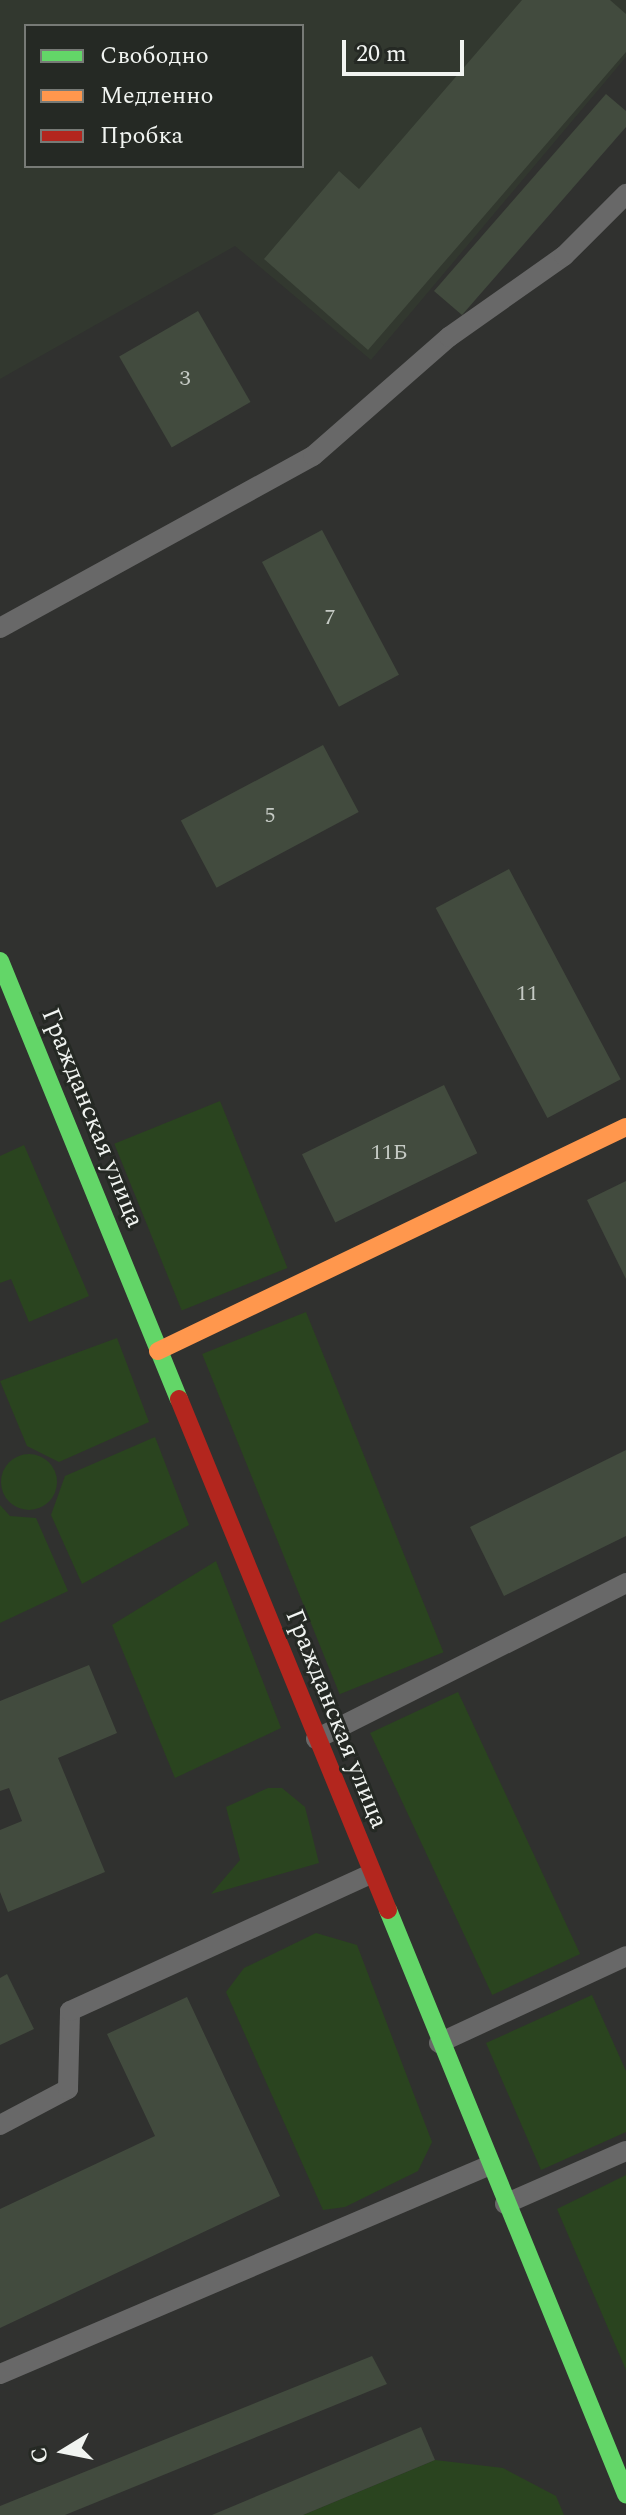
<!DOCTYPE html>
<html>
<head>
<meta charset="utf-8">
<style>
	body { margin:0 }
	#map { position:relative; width:626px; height:2515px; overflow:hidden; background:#30312f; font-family:Spectral,serif }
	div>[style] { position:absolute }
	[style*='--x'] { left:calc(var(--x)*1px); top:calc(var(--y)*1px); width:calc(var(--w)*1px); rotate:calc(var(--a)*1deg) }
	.built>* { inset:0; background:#32382f }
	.green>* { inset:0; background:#2a441f; transform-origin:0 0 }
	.round { border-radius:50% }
	.building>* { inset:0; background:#424b3e; transform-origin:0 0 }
	.lane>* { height:20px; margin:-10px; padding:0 10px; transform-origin:10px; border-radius:10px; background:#686868 }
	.fast>* { height:18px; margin:-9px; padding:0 9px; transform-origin:9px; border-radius:9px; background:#63d668 }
	.slow>* { height:18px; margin:-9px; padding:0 9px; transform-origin:9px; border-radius:9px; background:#ff974d }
	.jam>* { height:18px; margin:-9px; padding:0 9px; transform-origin:9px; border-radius:9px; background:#b3261e }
	span { translate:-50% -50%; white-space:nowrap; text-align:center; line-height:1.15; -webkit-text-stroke:6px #252924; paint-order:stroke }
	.number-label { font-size:22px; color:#c5cac4 }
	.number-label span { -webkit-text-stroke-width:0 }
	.street-label { font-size:26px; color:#f1f4f1 }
	.legend { position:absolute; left:24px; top:24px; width:280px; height:144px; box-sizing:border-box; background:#252924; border:2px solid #777a76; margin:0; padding:10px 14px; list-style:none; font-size:24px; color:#f1f4f1 }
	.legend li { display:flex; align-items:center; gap:16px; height:40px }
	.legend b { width:40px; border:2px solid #777a76 }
	.north { position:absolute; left:24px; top:2411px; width:80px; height:80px; -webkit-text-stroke:6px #252924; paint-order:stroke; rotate:260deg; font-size:22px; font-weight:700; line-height:32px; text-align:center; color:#f1f4f1 }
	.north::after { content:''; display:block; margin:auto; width:28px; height:36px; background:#f1f4f1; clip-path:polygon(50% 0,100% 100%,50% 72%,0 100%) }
	.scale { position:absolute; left:342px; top:40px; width:122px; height:36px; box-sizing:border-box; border:4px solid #f1f4f1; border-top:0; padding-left:10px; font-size:24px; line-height:28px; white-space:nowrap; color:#f1f4f1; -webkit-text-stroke:6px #252924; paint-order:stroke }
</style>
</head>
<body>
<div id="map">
	<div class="built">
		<div style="clip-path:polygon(evenodd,0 0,626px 0,626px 57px,371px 360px,235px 246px,0 379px,0 0,26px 26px,302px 26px,302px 166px,26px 166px,26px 26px)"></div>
	</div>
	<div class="green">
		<div style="left:220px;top:1101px;width:180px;height:114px;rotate:68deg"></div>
		<div style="clip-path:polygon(24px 1145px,89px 1296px,29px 1322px,11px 1279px,0 1283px,0 1156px)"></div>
		<div style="left:306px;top:1312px;width:367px;height:112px;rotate:68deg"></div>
		<div style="clip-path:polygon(117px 1338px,149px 1422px,59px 1462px,27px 1446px,0 1381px)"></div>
		<div style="clip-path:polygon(155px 1437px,189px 1525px,82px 1584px,51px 1515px,65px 1476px)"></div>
		<div class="round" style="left:1px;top:1454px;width:56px;height:56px"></div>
		<div style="clip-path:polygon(0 1505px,10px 1516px,36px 1518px,68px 1591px,0 1623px)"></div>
		<div style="clip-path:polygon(216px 1561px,281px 1728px,175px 1778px,112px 1625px)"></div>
		<div style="left:458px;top:1692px;width:289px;height:97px;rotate:65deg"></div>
		<div style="clip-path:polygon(268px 1788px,282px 1788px,305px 1807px,319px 1863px,211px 1894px,240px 1860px,226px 1807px)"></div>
		<div style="clip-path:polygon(316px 1933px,357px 1945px,432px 2142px,418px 2171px,345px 2207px,323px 2210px,226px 1992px,244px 1968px)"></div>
		<div style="clip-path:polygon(592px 1995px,626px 2071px,626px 2132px,541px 2170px,486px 2043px)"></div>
		<div style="clip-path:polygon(626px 2175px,626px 2370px,557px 2209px)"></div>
		<div style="clip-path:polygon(435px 2460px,503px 2468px,556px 2496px,564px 2515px,303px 2515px)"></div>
	</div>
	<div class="building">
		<div style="clip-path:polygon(522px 0,610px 0,626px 14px,626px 52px,368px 350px,264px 259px,339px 171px,359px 189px)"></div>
		<div style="clip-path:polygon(606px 94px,626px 111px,626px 127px,462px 315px,434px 291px)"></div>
		<div style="left:198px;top:311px;width:105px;height:91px;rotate:60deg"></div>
		<div style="left:322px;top:530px;width:164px;height:68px;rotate:62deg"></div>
		<div style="left:323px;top:745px;width:76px;height:161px;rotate:62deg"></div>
		<div style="left:509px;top:869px;width:238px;height:83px;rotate:62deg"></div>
		<div style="left:444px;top:1085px;width:76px;height:158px;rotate:64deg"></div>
		<div style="clip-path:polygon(626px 1181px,626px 1279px,587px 1200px)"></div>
		<div style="clip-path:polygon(626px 1450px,626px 1536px,504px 1596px,470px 1527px)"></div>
		<div style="clip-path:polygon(89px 1665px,117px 1733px,58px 1758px,105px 1872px,8px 1912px,0 1892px,0 1830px,22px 1821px,9px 1788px,0 1791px,0 1701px)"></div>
		<div style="clip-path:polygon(7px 1974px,34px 2029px,0 2045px,0 1978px)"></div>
		<div style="clip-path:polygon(187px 1997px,280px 2196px,0 2328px,0 2209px,155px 2136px,107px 2034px)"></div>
		<div style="clip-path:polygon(372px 2356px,387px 2384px,65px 2515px,0 2515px,0 2506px)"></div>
		<div style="clip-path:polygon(421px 2427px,435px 2460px,303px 2515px,212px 2515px)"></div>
	</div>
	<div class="lane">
		<div style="--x:0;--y:628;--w:357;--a:-28.8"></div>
		<div style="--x:313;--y:456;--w:181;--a:-41.2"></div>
		<div style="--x:449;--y:337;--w:141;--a:-35.2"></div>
		<div style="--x:564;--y:256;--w:88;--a:-45"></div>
		<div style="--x:316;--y:1739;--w:347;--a:-26.7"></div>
		<div style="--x:439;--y:2043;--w:206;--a:-24.9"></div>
		<div style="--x:0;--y:2125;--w:77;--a:-27.9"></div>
		<div style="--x:68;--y:2089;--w:78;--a:-88.5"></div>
		<div style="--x:70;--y:2011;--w:331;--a:-24.5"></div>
		<div style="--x:505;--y:2204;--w:132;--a:-23.7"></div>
		<div style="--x:0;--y:2374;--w:530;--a:-23.09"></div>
	</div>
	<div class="fast">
		<div style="--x:0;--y:961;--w:473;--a:67.8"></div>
		<div style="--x:388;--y:1910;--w:631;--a:67.83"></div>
	</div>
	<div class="slow">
		<div style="--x:158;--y:1351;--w:519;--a:-25.58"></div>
	</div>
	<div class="jam">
		<div style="--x:179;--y:1399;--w:552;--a:67.76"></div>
	</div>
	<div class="number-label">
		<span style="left:185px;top:379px">3</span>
		<span style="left:330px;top:618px">7</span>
		<span style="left:270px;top:816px">5</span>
		<span style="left:527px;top:994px">11</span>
		<span style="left:389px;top:1153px">11Б</span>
	</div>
	<div class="street-label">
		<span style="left:92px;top:1118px;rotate:68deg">Гражданская улица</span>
		<span style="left:336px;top:1719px;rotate:68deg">Гражданская улица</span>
	</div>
	<ul class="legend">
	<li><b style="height:10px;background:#63d668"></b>Свободно</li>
	<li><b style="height:10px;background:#ff974d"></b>Медленно</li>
	<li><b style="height:10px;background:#b3261e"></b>Пробка</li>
	</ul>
	<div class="north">С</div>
	<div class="scale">20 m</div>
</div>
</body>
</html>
